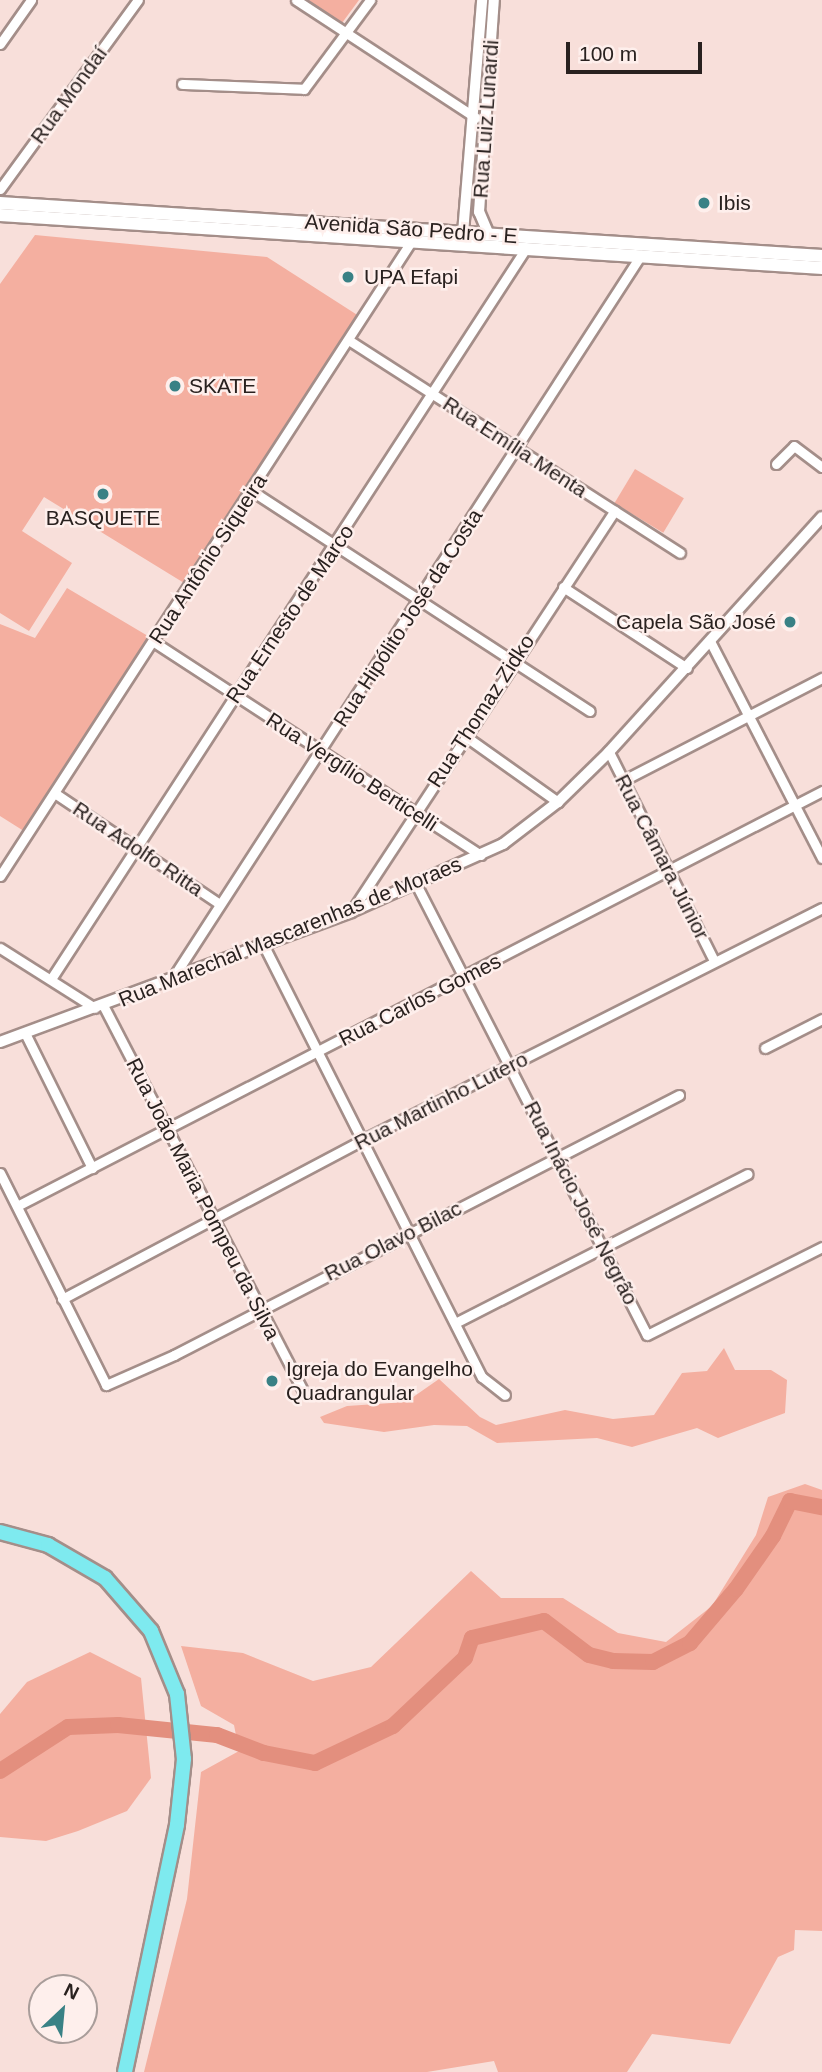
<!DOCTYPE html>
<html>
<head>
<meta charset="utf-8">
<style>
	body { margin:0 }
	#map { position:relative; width:822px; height:2072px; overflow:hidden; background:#f8dfda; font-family:Helvetica,sans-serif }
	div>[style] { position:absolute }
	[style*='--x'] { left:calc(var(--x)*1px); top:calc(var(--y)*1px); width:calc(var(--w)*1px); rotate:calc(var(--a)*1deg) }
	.green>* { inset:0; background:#f4afa0; transform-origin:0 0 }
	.river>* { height:16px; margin:-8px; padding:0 8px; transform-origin:8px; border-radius:8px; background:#e38f7e }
	.roads { filter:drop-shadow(2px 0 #a48e89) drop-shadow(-2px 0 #a48e89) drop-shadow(0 2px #a48e89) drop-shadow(0 -2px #a48e89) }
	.minor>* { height:9px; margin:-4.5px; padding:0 4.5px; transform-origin:4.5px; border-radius:4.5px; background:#fff }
	.tertiary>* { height:10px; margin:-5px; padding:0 5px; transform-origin:5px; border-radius:5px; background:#fff }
	.secondary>* { height:12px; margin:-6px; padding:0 6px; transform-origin:6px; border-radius:6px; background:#fff }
	.trunk>* { height:14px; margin:-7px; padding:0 7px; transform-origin:7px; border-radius:7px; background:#7eeaef }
	.dots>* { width:19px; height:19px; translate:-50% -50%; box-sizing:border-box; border:4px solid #feefec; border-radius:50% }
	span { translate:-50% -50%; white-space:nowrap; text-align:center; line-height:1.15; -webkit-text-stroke:5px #feefec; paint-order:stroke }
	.street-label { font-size:21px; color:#29211f }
	.poi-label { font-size:21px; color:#29211f }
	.left { translate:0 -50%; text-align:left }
	.right { translate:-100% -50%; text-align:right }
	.north { position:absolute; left:28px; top:1974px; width:70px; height:70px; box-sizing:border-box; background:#feefec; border:2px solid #a99d9a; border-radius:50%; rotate:26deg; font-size:19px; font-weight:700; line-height:28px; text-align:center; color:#29211f }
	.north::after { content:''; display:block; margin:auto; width:24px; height:32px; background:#398185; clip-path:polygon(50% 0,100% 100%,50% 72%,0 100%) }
	.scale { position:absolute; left:566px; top:42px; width:136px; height:32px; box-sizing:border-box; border:4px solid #29211f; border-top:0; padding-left:9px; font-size:21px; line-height:24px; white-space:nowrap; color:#29211f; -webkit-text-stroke:5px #feefec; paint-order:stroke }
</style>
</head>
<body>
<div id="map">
	<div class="green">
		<div style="clip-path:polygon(308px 0,359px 0,342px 23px)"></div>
		<div style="clip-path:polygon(35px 235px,267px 257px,362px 318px,189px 586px,44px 497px,22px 531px,72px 563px,29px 631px,0 613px,0 284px)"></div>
		<div style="left:635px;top:469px;width:57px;height:40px;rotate:31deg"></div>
		<div style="clip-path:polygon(67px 588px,153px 639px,27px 833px,0 816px,0 624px,35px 638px)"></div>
		<div style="clip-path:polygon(724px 1348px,735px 1370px,771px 1370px,787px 1380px,785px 1413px,718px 1438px,697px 1428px,632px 1447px,597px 1438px,497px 1443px,467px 1426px,434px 1425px,384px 1432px,324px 1423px,320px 1417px,347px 1406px,406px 1402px,439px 1379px,480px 1417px,496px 1425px,565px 1410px,613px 1419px,654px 1415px,682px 1373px,707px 1371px)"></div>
		<div style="clip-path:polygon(805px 1484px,822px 1490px,822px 1931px,795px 1930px,794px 1950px,778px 1957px,730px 2044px,652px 2034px,627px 2072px,498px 2072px,494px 2061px,427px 2072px,144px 2072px,187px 1899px,201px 1772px,239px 1751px,234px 1725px,201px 1706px,181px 1646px,243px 1653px,313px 1681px,371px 1667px,471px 1571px,501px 1598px,563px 1598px,618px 1633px,666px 1642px,712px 1606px,756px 1535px,768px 1497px)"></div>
		<div style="clip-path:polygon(90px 1652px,141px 1678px,151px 1778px,127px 1811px,78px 1831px,46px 1841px,0 1837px,0 1714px,27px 1682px)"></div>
	</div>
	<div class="river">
		<div style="--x:0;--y:1771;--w:81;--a:-32.9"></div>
		<div style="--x:68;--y:1727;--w:50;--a:-2.3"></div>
		<div style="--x:118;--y:1725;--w:100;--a:5.8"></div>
		<div style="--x:217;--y:1735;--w:50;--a:21"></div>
		<div style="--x:264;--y:1753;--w:52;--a:11.1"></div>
		<div style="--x:315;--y:1763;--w:86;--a:-25.4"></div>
		<div style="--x:393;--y:1726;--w:99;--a:-43.4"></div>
		<div style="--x:465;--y:1658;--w:21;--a:-71"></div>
		<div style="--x:472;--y:1638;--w:74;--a:-13.3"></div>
		<div style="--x:544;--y:1621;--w:56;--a:37.1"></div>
		<div style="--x:589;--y:1655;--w:25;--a:14"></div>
		<div style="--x:613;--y:1661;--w:40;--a:1.4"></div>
		<div style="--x:653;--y:1662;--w:42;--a:-27.2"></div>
		<div style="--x:690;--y:1643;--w:71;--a:-49.6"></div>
		<div style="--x:736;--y:1589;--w:65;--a:-55.1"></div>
		<div style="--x:773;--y:1536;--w:39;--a:-64"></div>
		<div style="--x:790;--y:1501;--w:33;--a:11"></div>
	</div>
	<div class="roads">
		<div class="minor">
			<div style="--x:296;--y:0;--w:215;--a:33.2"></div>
			<div style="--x:0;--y:44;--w:54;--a:-54.8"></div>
			<div style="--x:182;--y:84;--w:122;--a:2.3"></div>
			<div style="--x:304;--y:89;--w:111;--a:-53.4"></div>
			<div style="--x:0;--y:189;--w:234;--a:-53.9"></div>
			<div style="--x:350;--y:341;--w:392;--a:32.7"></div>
			<div style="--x:776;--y:464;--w:25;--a:-45"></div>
			<div style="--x:794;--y:446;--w:35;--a:37"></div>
			<div style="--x:252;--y:491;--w:403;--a:33.1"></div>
			<div style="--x:563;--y:587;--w:148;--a:33.2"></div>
			<div style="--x:154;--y:642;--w:390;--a:33.1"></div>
			<div style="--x:711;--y:643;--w:242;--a:62.7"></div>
			<div style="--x:465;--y:736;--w:114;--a:35.4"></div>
			<div style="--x:609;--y:752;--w:234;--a:63.3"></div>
			<div style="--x:624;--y:780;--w:223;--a:-27.3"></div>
			<div style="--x:56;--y:794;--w:197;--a:33.9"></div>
			<div style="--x:0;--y:876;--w:758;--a:-57.06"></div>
			<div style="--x:417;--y:886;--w:504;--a:62.88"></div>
			<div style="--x:647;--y:1335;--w:196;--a:-26.7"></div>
			<div style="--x:351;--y:912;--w:480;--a:-56.7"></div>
			<div style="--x:263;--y:944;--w:485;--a:63.2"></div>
			<div style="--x:482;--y:1377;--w:29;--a:38"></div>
			<div style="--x:0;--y:948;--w:112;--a:32.3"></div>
			<div style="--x:51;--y:979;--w:872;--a:-56.98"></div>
			<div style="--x:172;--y:979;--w:863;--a:-57.07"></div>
			<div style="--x:103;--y:1005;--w:437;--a:62.6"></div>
			<div style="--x:25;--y:1033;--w:151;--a:63.6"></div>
			<div style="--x:765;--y:1048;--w:64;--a:-27"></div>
			<div style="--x:0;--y:1173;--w:237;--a:63.4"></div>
			<div style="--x:106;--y:1385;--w:74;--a:-23.8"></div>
			<div style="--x:174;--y:1355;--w:568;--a:-27.24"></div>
			<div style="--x:17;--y:1206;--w:906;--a:-27.27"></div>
			<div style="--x:62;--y:1299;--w:340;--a:-27.9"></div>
			<div style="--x:362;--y:1140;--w:515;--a:-26.76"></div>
			<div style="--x:457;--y:1322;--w:326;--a:-27"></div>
		</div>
		<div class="tertiary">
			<div style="--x:463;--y:233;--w:234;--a:-85.3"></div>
			<div style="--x:489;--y:235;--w:25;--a:-113"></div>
			<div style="--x:479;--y:212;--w:213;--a:-86"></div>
			<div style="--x:0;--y:1042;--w:374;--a:-20.3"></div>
			<div style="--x:351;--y:912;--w:167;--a:-24.1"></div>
			<div style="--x:503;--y:844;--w:69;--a:-37.4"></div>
			<div style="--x:558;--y:802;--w:71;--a:-44.4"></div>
			<div style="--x:609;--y:752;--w:317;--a:-47.8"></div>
		</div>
		<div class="secondary">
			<div style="--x:0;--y:203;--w:824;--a:3.69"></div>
			<div style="--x:0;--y:215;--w:824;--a:3.69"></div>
		</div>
		<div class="trunk">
			<div style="--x:0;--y:1532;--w:50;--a:15.2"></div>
			<div style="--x:48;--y:1545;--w:66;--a:30.1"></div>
			<div style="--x:105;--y:1578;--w:70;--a:49"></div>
			<div style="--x:151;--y:1631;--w:68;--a:67.6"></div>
			<div style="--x:177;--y:1694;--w:65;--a:83.9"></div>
			<div style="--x:184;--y:1759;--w:66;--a:96.1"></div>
			<div style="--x:177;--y:1825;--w:252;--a:101.9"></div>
		</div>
	</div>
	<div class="dots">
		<div style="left:704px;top:203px;background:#398185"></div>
		<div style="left:348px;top:277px;background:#398185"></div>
		<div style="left:175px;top:386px;background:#398185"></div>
		<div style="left:103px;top:494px;background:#398185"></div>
		<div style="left:790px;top:622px;background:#398185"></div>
		<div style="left:272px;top:1381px;background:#398185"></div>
	</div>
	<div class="street-label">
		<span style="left:69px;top:95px;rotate:-54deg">Rua Mondaí</span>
		<span style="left:486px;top:119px;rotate:-86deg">Rua Luiz Lunardi</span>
		<span style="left:411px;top:229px;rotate:4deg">Avenida São Pedro - E</span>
		<span style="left:515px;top:447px;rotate:33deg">Rua Emília Menta</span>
		<span style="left:208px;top:559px;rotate:-57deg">Rua Antônio Siqueira</span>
		<span style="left:290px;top:614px;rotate:-56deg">Rua Ernesto de Marco</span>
		<span style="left:408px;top:618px;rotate:-57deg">Rua Hipólito José da Costa</span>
		<span style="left:481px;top:711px;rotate:-57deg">Rua Thomaz Zidko</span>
		<span style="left:352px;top:772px;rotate:33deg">Rua Vergílio Berticelli</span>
		<span style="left:138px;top:849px;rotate:34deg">Rua Adolfo Ritta</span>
		<span style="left:662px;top:857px;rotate:63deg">Rua Câmara Júnior</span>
		<span style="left:290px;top:932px;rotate:-22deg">Rua Marechal Mascarenhas de Moraes</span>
		<span style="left:420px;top:1000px;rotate:-27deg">Rua Carlos Gomes</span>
		<span style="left:441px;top:1101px;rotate:-27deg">Rua Martinho Lutero</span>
		<span style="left:203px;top:1199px;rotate:63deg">Rua João Maria Pompeu da Silva</span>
		<span style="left:581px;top:1203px;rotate:63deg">Rua Inácio José Negrão</span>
		<span style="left:393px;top:1241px;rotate:-27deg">Rua Olavo Bilac</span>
	</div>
	<div class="poi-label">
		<span class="left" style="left:718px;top:203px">Ibis</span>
		<span class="left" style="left:364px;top:277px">UPA Efapi</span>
		<span class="left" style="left:189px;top:386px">SKATE</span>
		<span style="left:103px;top:518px">BASQUETE</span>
		<span class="right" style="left:776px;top:622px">Capela São José</span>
		<span class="left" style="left:286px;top:1381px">Igreja do Evangelho<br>Quadrangular</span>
	</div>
	<div class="north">N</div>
	<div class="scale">100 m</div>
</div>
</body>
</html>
